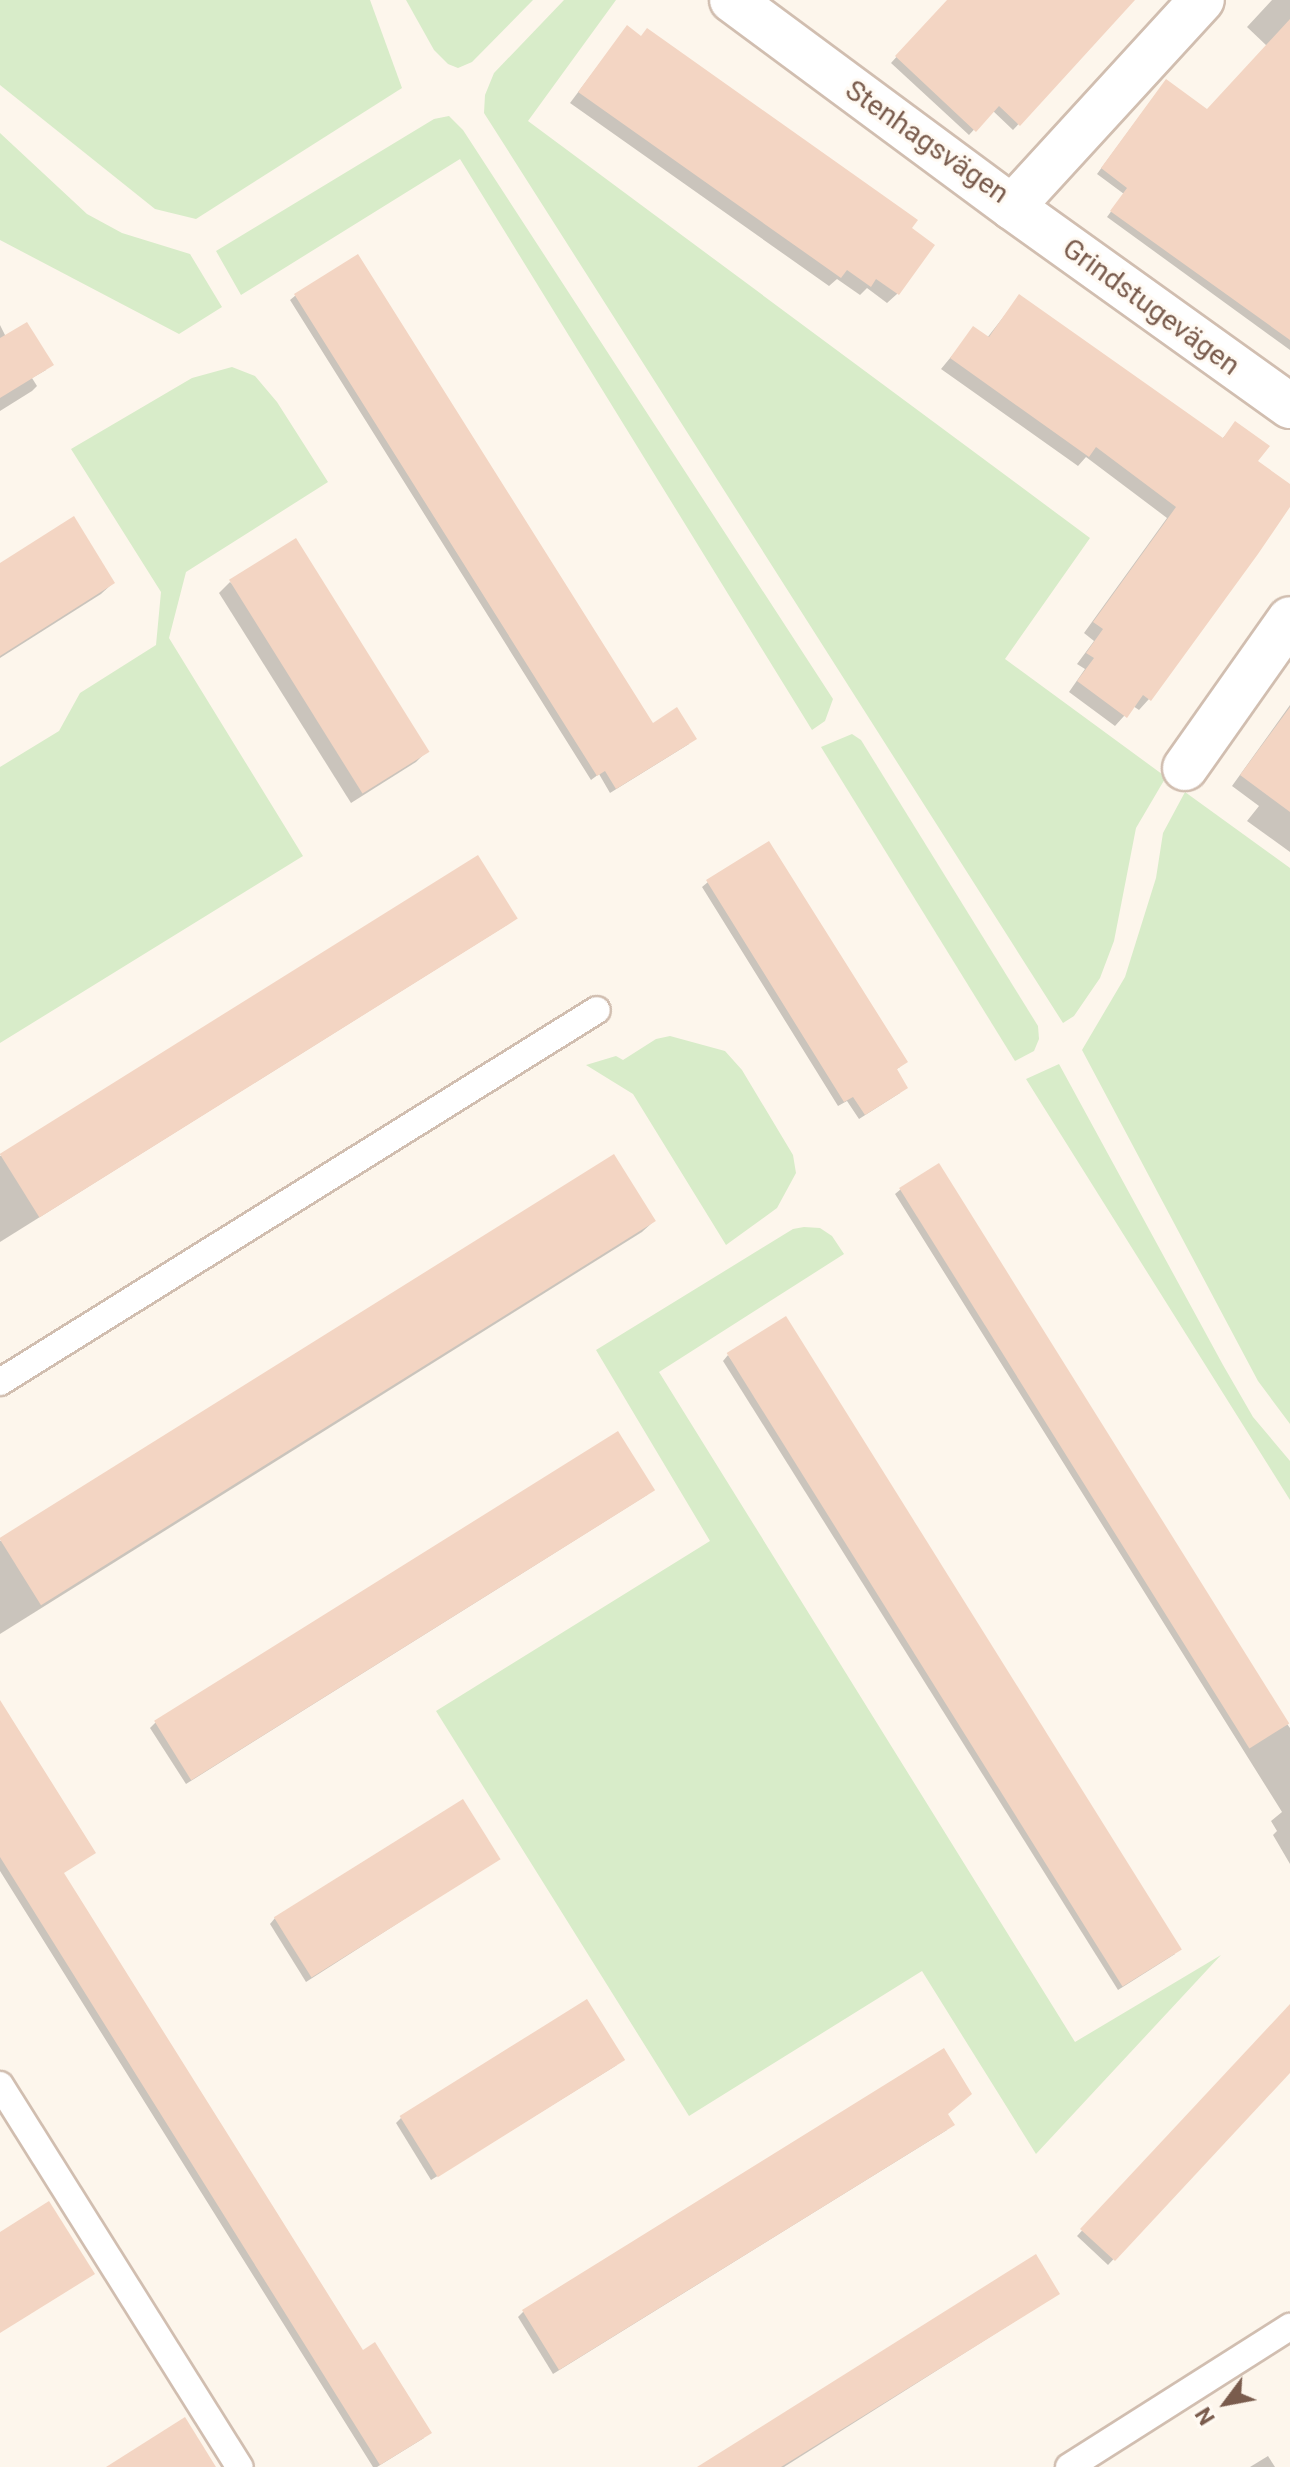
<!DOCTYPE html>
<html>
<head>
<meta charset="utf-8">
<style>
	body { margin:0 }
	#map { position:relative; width:1290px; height:2467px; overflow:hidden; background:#fdf6ec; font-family:Roboto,sans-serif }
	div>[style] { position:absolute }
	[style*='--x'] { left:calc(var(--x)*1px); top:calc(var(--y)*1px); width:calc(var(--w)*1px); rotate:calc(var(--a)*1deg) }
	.green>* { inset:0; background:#d8ecc9 }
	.shadow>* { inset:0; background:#0003 }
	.building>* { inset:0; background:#f3d5c3; transform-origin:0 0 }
	.roads { filter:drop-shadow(2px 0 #d1beb0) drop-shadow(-2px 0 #d1beb0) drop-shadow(0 2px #d1beb0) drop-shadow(0 -2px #d1beb0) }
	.service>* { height:26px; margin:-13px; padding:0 13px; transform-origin:13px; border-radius:13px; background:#fff }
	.minor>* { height:44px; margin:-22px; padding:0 22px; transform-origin:22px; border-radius:22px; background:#fff }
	span { translate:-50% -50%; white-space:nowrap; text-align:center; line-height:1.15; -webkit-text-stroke:6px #fffaf3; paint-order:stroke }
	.street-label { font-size:28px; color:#7a5c4d }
	.north { position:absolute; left:1186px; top:2363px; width:80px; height:80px; -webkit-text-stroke:6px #fffaf3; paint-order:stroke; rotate:238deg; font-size:22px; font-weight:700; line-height:32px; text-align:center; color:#7a5c4d }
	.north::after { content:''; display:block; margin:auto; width:28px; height:36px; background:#7a5c4d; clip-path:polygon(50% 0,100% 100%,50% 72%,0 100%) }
</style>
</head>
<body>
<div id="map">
	<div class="green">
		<div style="clip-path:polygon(0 0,370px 0,402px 88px,196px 219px,155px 209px,0 85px)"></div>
		<div style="clip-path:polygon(406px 0,533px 0,472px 62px,458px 68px,448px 64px,434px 50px)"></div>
		<div style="clip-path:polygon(564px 0,616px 0,528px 121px,1090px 538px,1005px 659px,1166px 777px,1136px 828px,1114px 941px,1100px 978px,1074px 1016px,1063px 1023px,484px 113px,485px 95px,494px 73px)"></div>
		<div style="clip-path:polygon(449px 116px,463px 130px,833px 699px,825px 721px,812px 730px,460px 159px,241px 295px,216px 251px,434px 119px)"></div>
		<div style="clip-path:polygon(0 133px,87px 214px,122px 233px,190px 254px,222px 307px,179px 334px,0 240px)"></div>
		<div style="clip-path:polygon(232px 367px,255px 376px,277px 402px,328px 482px,186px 572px,169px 638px,303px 856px,0 1043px,0 767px,59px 731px,80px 693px,156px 645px,161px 592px,71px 449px,192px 378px)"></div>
		<div style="clip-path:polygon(852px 734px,861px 740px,1038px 1026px,1039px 1039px,1034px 1051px,1015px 1061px,821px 747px)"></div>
		<div style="clip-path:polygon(1185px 792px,1290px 868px,1290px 1424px,1258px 1381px,1082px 1050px,1125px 977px,1156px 878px,1163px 833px)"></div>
		<div style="clip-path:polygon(670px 1036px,725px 1051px,742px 1070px,793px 1155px,796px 1173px,777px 1208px,726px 1245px,633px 1094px,586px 1065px,616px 1056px,623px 1060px,656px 1039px)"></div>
		<div style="clip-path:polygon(1059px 1064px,1223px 1365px,1253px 1417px,1290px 1461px,1290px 1500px,1026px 1079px)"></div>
		<div style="clip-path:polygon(804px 1227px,820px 1228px,832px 1236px,844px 1254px,659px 1372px,1075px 2042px,1221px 1955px,1036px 2154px,922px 1971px,689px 2116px,436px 1711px,710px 1541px,596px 1350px,793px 1229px)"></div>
	</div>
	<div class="shadow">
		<div style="clip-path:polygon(948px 0,1134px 0,1013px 130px,992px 110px,969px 135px,891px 63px)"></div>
		<div style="clip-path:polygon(1272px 0,1290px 0,1290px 350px,1107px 217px,1124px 194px,1097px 174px,1161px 87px,1207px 112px,1267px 46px,1247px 27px)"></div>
		<div style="clip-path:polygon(627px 27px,909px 229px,897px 294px,887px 303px,867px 288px,860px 295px,837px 279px,829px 286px,570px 103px)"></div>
		<div style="clip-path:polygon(296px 295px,652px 726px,689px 744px,610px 793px,599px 774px,591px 780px,290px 300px)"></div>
		<div style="clip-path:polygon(1019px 297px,1222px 439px,1236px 424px,1256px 462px,1290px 487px,1290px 504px,1149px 699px,1139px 710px,1133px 706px,1115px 726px,1069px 692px,1085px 669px,1077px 664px,1094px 641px,1084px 633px,1167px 518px,1086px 457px,1078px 466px,941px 369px,974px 329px,987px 338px)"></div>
		<div style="clip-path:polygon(0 325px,6px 337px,46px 370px,32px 378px,37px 386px,32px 391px,0 411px)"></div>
		<div style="clip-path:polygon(0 565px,113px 583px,101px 594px,0 658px)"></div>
		<div style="clip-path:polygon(230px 582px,427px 751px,416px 762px,351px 803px,219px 593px)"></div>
		<div style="clip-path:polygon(1290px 705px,1290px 852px,1247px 821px,1259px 806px,1232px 786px)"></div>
		<div style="clip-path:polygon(708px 882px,900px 1067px,895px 1070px,900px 1093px,859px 1119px,847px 1101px,838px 1106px,702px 887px)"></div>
		<div style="clip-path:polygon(510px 923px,0 1242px,0 1156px)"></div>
		<div style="clip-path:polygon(901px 1189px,1290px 1728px,1290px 1864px,1273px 1835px,1277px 1831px,1271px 1821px,1282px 1812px,895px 1194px)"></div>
		<div style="clip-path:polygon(654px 1221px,642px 1232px,0 1634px,0 1541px)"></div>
		<div style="clip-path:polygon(728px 1355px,1175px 1954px,1118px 1990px,723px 1361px)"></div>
		<div style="clip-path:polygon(617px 1434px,652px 1490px,647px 1495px,186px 1784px,150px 1728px,155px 1723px)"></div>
		<div style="clip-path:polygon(0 1751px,62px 1874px,362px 2353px,424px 2438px,377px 2467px,373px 2467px,0 1871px)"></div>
		<div style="clip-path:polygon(498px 1859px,306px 1982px,270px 1924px,275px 1918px)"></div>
		<div style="clip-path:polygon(1290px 2006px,1290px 2070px,1108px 2265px,1077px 2236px)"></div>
		<div style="clip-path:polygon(943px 2051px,947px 2130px,553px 2374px,518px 2317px,523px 2312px)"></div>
		<div style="clip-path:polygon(617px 2065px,431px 2180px,396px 2123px,401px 2118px)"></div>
		<div style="clip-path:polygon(1058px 2294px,784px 2467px,700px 2467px)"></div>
		<div style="clip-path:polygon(1268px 2456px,1275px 2467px,1250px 2467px)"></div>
	</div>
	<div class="building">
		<div style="clip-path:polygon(947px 0,1135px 0,1020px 126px,999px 106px,976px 132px,895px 56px)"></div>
		<div style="clip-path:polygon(1290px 19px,1290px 340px,1110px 211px,1127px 188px,1101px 168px,1166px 79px,1207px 109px)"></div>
		<div style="clip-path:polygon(627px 25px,641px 36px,647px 28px,918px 220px,912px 228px,935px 245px,899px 295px,876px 279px,871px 287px,847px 270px,841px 278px,578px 92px)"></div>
		<div style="clip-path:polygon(358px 254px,653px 723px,677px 707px,697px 739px,616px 789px,605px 771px,597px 776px,294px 294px)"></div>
		<div style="clip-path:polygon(1019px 294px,1223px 438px,1235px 421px,1270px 446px,1258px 461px,1290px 484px,1290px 507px,1258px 554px,1151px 701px,1143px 695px,1127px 718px,1077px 681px,1094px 658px,1086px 653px,1103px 629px,1093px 622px,1176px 507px,1096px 447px,1089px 457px,950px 358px,973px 326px,989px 337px)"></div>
		<div style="clip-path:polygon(27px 322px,54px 365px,0 398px,0 338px)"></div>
		<div style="clip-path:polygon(74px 516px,115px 583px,0 656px,0 563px)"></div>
		<div style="left:296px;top:538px;width:252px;height:79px;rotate:58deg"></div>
		<div style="clip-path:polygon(1290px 707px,1290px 812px,1240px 775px)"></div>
		<div style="clip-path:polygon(769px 841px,908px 1062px,897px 1069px,908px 1088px,865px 1115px,853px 1097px,844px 1102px,706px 880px)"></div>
		<div style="left:478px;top:855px;width:75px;height:564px;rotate:58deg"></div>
		<div style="left:614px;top:1154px;width:79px;height:725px;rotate:58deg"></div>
		<div style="left:939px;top:1163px;width:661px;height:47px;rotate:58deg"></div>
		<div style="left:786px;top:1316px;width:747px;height:70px;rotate:58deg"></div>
		<div style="left:618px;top:1431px;width:70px;height:547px;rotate:58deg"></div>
		<div style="clip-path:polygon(0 1700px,96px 1853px,64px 1873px,363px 2350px,375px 2342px,432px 2433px,380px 2465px,0 1857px)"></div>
		<div style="left:463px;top:1799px;width:71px;height:223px;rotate:58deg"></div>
		<div style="left:587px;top:1999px;width:72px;height:221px;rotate:58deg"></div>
		<div style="clip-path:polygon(1290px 2004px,1290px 2073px,1115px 2261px,1080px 2229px)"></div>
		<div style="clip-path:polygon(944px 2048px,972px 2094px,948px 2114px,955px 2125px,559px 2370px,522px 2310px)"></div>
		<div style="clip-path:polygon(49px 2201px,95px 2274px,0 2333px,0 2232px)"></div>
		<div style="clip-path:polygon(1036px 2254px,1060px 2294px,781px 2467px,697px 2467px)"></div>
		<div style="clip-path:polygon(185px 2417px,216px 2467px,106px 2467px)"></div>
	</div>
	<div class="roads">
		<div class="service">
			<div style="--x:0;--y:1382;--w:703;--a:-31.93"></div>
			<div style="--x:0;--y:2085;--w:451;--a:57.9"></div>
			<div style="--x:1069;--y:2467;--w:262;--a:-32.4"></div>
		</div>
		<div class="minor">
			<div style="--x:732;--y:0;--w:348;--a:36.5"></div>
			<div style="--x:1012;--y:207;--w:342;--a:35.6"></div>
			<div style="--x:1012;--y:207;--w:281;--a:-47.5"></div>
			<div style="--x:1185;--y:768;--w:182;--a:-54.8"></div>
		</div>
	</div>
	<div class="street-label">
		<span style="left:927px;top:142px;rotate:35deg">Stenhagsvägen</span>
		<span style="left:1151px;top:307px;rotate:36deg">Grindstugevägen</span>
	</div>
	<div class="north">N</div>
</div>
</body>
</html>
